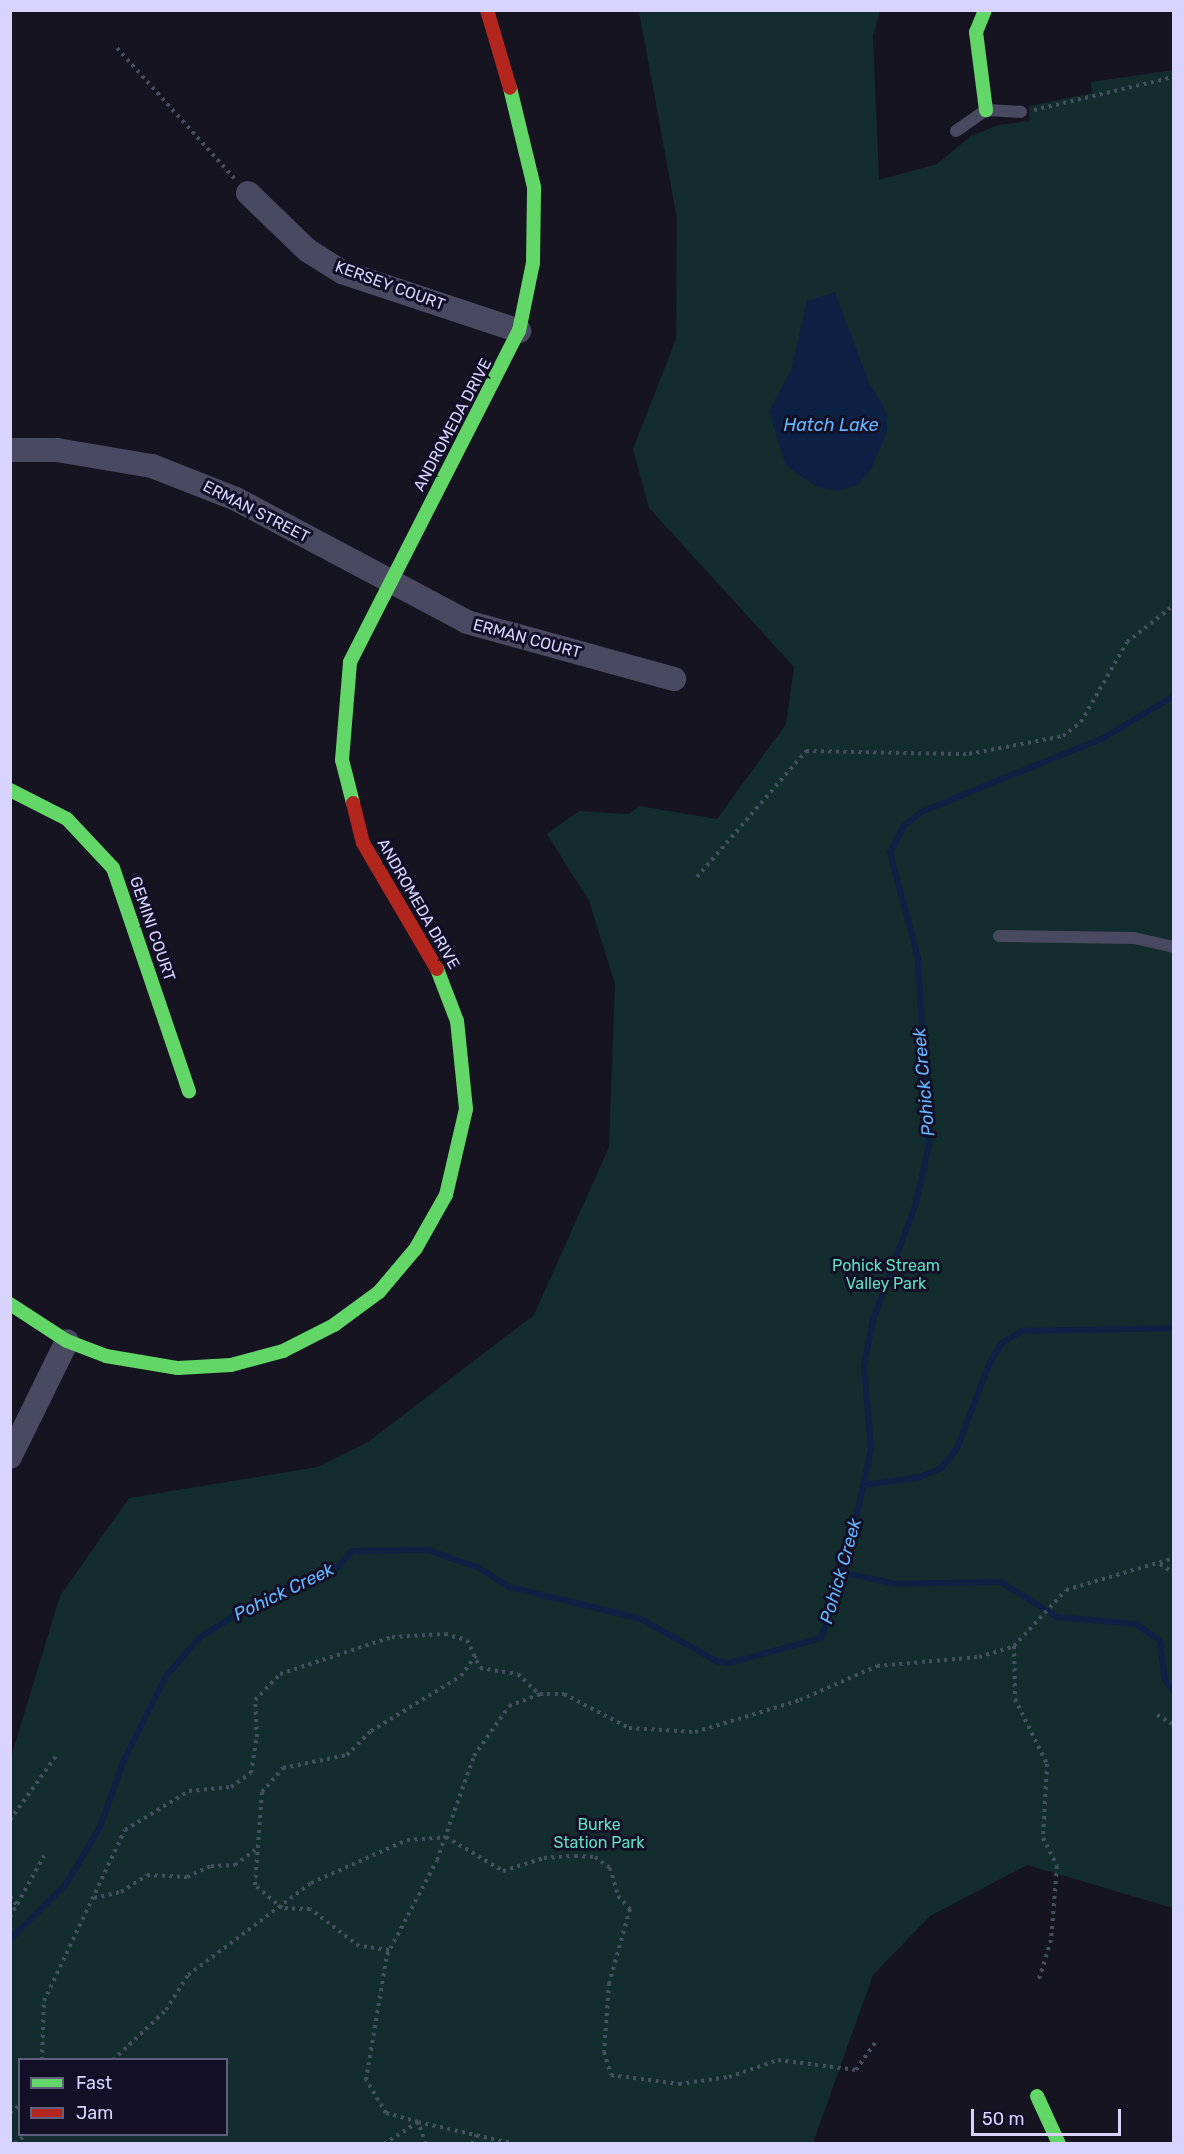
<!DOCTYPE html>
<html>
<head>
<meta charset="utf-8">
<style>
	body { margin:0 }
	#map { position:relative; width:1184px; height:2154px; overflow:hidden; background:#161421; font-family:Rubik,sans-serif }
	div>[style] { position:absolute }
	[style*='--x'] { left:calc(var(--x)*1px); top:calc(var(--y)*1px); width:calc(var(--w)*1px); rotate:calc(var(--a)*1deg) }
	.green>* { inset:0; background:#132c2d }
	.water>* { inset:0; background:#0d2144 }
	.stream>* { height:6px; margin:-3px; padding:0 3px; transform-origin:3px; border-radius:3px; background:#0d2144 }
	.path>* { height:4px; margin-top:-2px; transform-origin:0; background:repeating-linear-gradient(90deg,#44505f 0 3px,transparent 0 7.5px) }
	.lane>* { height:12px; margin:-6px; padding:0 6px; transform-origin:6px; border-radius:6px; background:#4a4962 }
	.street>* { height:24px; margin:-12px; padding:0 12px; transform-origin:12px; border-radius:12px; background:#4a4962 }
	.fast>* { height:14px; margin:-7px; padding:0 7px; transform-origin:7px; border-radius:7px; background:#63d668 }
	.jam>* { height:14px; margin:-7px; padding:0 7px; transform-origin:7px; border-radius:7px; background:#b3261e }
	span { translate:-50% -50%; white-space:nowrap; text-align:center; line-height:1.15; -webkit-text-stroke:6px #130f26; paint-order:stroke }
	.street-label { font-size:16px; color:#d9d4ff }
	.park-label { font-size:16px; color:#5fe0c0 }
	.water-label { font-size:18px; color:#62b6ff; font-style:italic }
	.frame { position:absolute; inset:0; border:12px solid #d9d4ff; pointer-events:none }
	.legend { position:absolute; left:18px; top:2058px; width:210px; height:78px; box-sizing:border-box; background:#130f26; border:2px solid #625e7d; margin:0; padding:8px 10px; list-style:none; font-size:18px; color:#d9d4ff }
	.legend li { display:flex; align-items:center; gap:12px; height:30px }
	.legend b { width:30px; border:2px solid #625e7d }
	.scale { position:absolute; left:971px; top:2109px; width:150px; height:27px; box-sizing:border-box; border:3px solid #d9d4ff; border-top:0; padding-left:8px; font-size:18px; line-height:21px; white-space:nowrap; color:#d9d4ff; -webkit-text-stroke:4px #130f26; paint-order:stroke }
</style>
</head>
<body>
<div id="map">
	<div class="green">
		<div style="clip-path:polygon(evenodd,639px 11px,880px 11px,873px 36px,879px 180px,937px 164px,971px 136px,998px 125px,1029px 121px,1029px 106px,1092px 93px,1091px 82px,1173px 70px,1173px 1908px,1027px 1865px,930px 1916px,873px 1975px,813px 2143px,11px 2144px,11px 1757px,60px 1596px,129px 1498px,317px 1467px,368px 1442px,534px 1315px,609px 1147px,615px 984px,589px 901px,547px 834px,579px 811px,629px 814px,639px 806px,717px 819px,786px 724px,794px 667px,649px 508px,633px 449px,676px 339px,677px 219px,639px 11px,20px 2060px,226px 2060px,226px 2134px,20px 2134px,20px 2060px)"></div>
	</div>
	<div class="water">
		<div style="clip-path:polygon(835px 292px,869px 383px,886px 411px,887px 431px,871px 470px,857px 485px,836px 491px,817px 487px,786px 466px,769px 411px,791px 370px,807px 301px)"></div>
	</div>
	<div class="stream">
		<div style="--x:863;--y:1485;--w:58;--a:-8"></div>
		<div style="--x:920;--y:1477;--w:23;--a:-23"></div>
		<div style="--x:941;--y:1468;--w:26;--a:-51"></div>
		<div style="--x:957;--y:1448;--w:92;--a:-69"></div>
		<div style="--x:990;--y:1362;--w:22;--a:-58"></div>
		<div style="--x:1002;--y:1343;--w:22;--a:-32"></div>
		<div style="--x:1021;--y:1331;--w:153;--a:-1.1"></div>
		<div style="--x:844;--y:1573;--w:53;--a:11.9"></div>
		<div style="--x:896;--y:1584;--w:105;--a:-1.1"></div>
		<div style="--x:1001;--y:1582;--w:66;--a:32"></div>
		<div style="--x:1057;--y:1617;--w:79;--a:5.1"></div>
		<div style="--x:1136;--y:1624;--w:29;--a:35"></div>
		<div style="--x:1160;--y:1641;--w:39;--a:83"></div>
		<div style="--x:1165;--y:1680;--w:14;--a:51"></div>
		<div style="--x:10;--y:1939;--w:78;--a:-44.5"></div>
		<div style="--x:66;--y:1884;--w:66;--a:-59.2"></div>
		<div style="--x:100;--y:1827;--w:71;--a:-70.3"></div>
		<div style="--x:124;--y:1760;--w:94;--a:-63.4"></div>
		<div style="--x:166;--y:1676;--w:52;--a:-48.9"></div>
		<div style="--x:200;--y:1637;--w:61;--a:-31.6"></div>
		<div style="--x:252;--y:1605;--w:91;--a:-23.2"></div>
		<div style="--x:336;--y:1569;--w:24;--a:-48"></div>
		<div style="--x:352;--y:1551;--w:76;--a:-0.8"></div>
		<div style="--x:428;--y:1550;--w:54;--a:19.4"></div>
		<div style="--x:479;--y:1568;--w:36;--a:32"></div>
		<div style="--x:510;--y:1587;--w:135;--a:13.7"></div>
		<div style="--x:641;--y:1619;--w:86;--a:29.2"></div>
		<div style="--x:716;--y:1661;--w:13;--a:9"></div>
		<div style="--x:729;--y:1663;--w:95;--a:-15.2"></div>
		<div style="--x:821;--y:1638;--w:69;--a:-70.5"></div>
		<div style="--x:844;--y:1573;--w:127;--a:-77.7"></div>
		<div style="--x:871;--y:1449;--w:84;--a:-94.8"></div>
		<div style="--x:864;--y:1365;--w:46;--a:-78.7"></div>
		<div style="--x:873;--y:1320;--w:121;--a:-69.8"></div>
		<div style="--x:915;--y:1206;--w:63;--a:-77.1"></div>
		<div style="--x:929;--y:1145;--w:187;--a:-93.4"></div>
		<div style="--x:918;--y:958;--w:110;--a:-104.8"></div>
		<div style="--x:890;--y:852;--w:30;--a:-62"></div>
		<div style="--x:904;--y:826;--w:22;--a:-39"></div>
		<div style="--x:921;--y:812;--w:196;--a:-22.1"></div>
		<div style="--x:1103;--y:738;--w:82;--a:-30.6"></div>
	</div>
	<div class="path">
		<div style="--x:117;--y:48;--w:176;--a:48"></div>
		<div style="--x:1034;--y:110;--w:144;--a:-13.3"></div>
		<div style="--x:697;--y:877;--w:167;--a:-49.1"></div>
		<div style="--x:806;--y:751;--w:163;--a:1.1"></div>
		<div style="--x:969;--y:754;--w:96;--a:-10.8"></div>
		<div style="--x:1063;--y:736;--w:23;--a:-38"></div>
		<div style="--x:1081;--y:722;--w:92;--a:-60.1"></div>
		<div style="--x:1127;--y:642;--w:60;--a:-38.2"></div>
		<div style="--x:1160;--y:1564;--w:17;--a:33"></div>
		<div style="--x:1014;--y:1646;--w:53;--a:88.9"></div>
		<div style="--x:1015;--y:1699;--w:72;--a:63.8"></div>
		<div style="--x:1047;--y:1764;--w:74;--a:93.1"></div>
		<div style="--x:1043;--y:1838;--w:31;--a:63"></div>
		<div style="--x:1057;--y:1866;--w:74;--a:94.6"></div>
		<div style="--x:1051;--y:1940;--w:41;--a:107.1"></div>
		<div style="--x:1157;--y:1715;--w:20;--a:30"></div>
		<div style="--x:10;--y:1820;--w:79;--a:-54.3"></div>
		<div style="--x:10;--y:1896;--w:11;--a:52"></div>
		<div style="--x:94;--y:1898;--w:28;--a:-13"></div>
		<div style="--x:121;--y:1892;--w:31;--a:-33"></div>
		<div style="--x:147;--y:1875;--w:40;--a:2.9"></div>
		<div style="--x:187;--y:1877;--w:26;--a:-25"></div>
		<div style="--x:211;--y:1866;--w:24;--a:-2"></div>
		<div style="--x:235;--y:1865;--w:25;--a:-37"></div>
		<div style="--x:10;--y:1917;--w:70;--a:-60.9"></div>
		<div style="--x:389;--y:1950;--w:30;--a:-172"></div>
		<div style="--x:359;--y:1946;--w:61;--a:-142.9"></div>
		<div style="--x:310;--y:1909;--w:28;--a:-178"></div>
		<div style="--x:282;--y:1908;--w:35;--a:-140"></div>
		<div style="--x:255;--y:1885;--w:93;--a:-85.7"></div>
		<div style="--x:262;--y:1792;--w:32;--a:-49"></div>
		<div style="--x:283;--y:1768;--w:65;--a:-11.5"></div>
		<div style="--x:347;--y:1755;--w:34;--a:-45"></div>
		<div style="--x:371;--y:1731;--w:105;--a:-31.4"></div>
		<div style="--x:461;--y:1676;--w:27;--a:-54"></div>
		<div style="--x:42;--y:2060;--w:59;--a:-88.1"></div>
		<div style="--x:44;--y:2001;--w:189;--a:-64.7"></div>
		<div style="--x:125;--y:1830;--w:75;--a:-31.4"></div>
		<div style="--x:189;--y:1791;--w:42;--a:-5.4"></div>
		<div style="--x:231;--y:1787;--w:24;--a:-35"></div>
		<div style="--x:251;--y:1773;--w:36;--a:-81"></div>
		<div style="--x:257;--y:1737;--w:37;--a:-93"></div>
		<div style="--x:255;--y:1700;--w:36;--a:-46"></div>
		<div style="--x:280;--y:1674;--w:118;--a:-18.3"></div>
		<div style="--x:392;--y:1637;--w:53;--a:-3.2"></div>
		<div style="--x:445;--y:1634;--w:23;--a:15"></div>
		<div style="--x:467;--y:1640;--w:31;--a:65"></div>
		<div style="--x:480;--y:1668;--w:38;--a:9"></div>
		<div style="--x:518;--y:1674;--w:29;--a:44"></div>
		<div style="--x:113;--y:2060;--w:73;--a:-43.3"></div>
		<div style="--x:166;--y:2010;--w:41;--a:-57.8"></div>
		<div style="--x:188;--y:1975;--w:154;--a:-36.8"></div>
		<div style="--x:311;--y:1883;--w:105;--a:-24.1"></div>
		<div style="--x:407;--y:1840;--w:39;--a:-4"></div>
		<div style="--x:446;--y:1837;--w:66;--a:30.8"></div>
		<div style="--x:503;--y:1871;--w:43;--a:-17.6"></div>
		<div style="--x:544;--y:1858;--w:31;--a:-4"></div>
		<div style="--x:575;--y:1856;--w:20;--a:3"></div>
		<div style="--x:595;--y:1857;--w:19;--a:36"></div>
		<div style="--x:610;--y:1868;--w:29;--a:74"></div>
		<div style="--x:618;--y:1896;--w:18;--a:47"></div>
		<div style="--x:630;--y:1909;--w:77;--a:105.8"></div>
		<div style="--x:609;--y:1983;--w:69;--a:94.1"></div>
		<div style="--x:604;--y:2052;--w:24;--a:73"></div>
		<div style="--x:611;--y:2075;--w:69;--a:7.5"></div>
		<div style="--x:679;--y:2084;--w:50;--a:-8"></div>
		<div style="--x:729;--y:2077;--w:52;--a:-19.1"></div>
		<div style="--x:778;--y:2060;--w:79;--a:7.3"></div>
		<div style="--x:856;--y:2070;--w:37;--a:-55"></div>
		<div style="--x:10;--y:2113;--w:13;--a:-39"></div>
		<div style="--x:15;--y:2144;--w:15;--a:-42"></div>
		<div style="--x:384;--y:2144;--w:40;--a:-32.9"></div>
		<div style="--x:418;--y:2122;--w:99;--a:12.8"></div>
		<div style="--x:426;--y:2144;--w:23;--a:-110"></div>
		<div style="--x:418;--y:2122;--w:33;--a:-164"></div>
		<div style="--x:386;--y:2113;--w:39;--a:-121"></div>
		<div style="--x:366;--y:2080;--w:127;--a:-80.5"></div>
		<div style="--x:387;--y:1955;--w:107;--a:-62.2"></div>
		<div style="--x:437;--y:1860;--w:110;--a:-70.4"></div>
		<div style="--x:474;--y:1756;--w:61;--a:-55"></div>
		<div style="--x:509;--y:1706;--w:33;--a:-21"></div>
		<div style="--x:540;--y:1694;--w:24;--a:0"></div>
		<div style="--x:564;--y:1694;--w:73;--a:27.6"></div>
		<div style="--x:629;--y:1728;--w:66;--a:3.5"></div>
		<div style="--x:695;--y:1732;--w:110;--a:-16.9"></div>
		<div style="--x:800;--y:1700;--w:84;--a:-23.8"></div>
		<div style="--x:877;--y:1666;--w:102;--a:-5"></div>
		<div style="--x:979;--y:1657;--w:37;--a:-17"></div>
		<div style="--x:1014;--y:1646;--w:76;--a:-47.1"></div>
		<div style="--x:1066;--y:1590;--w:113;--a:-16.5"></div>
		<div style="--x:472;--y:2144;--w:11;--a:-63"></div>
		<div style="--x:599;--y:2144;--w:6;--a:0"></div>
	</div>
	<div class="lane">
		<div style="--x:956;--y:131;--w:37;--a:-35"></div>
		<div style="--x:986;--y:110;--w:35;--a:3"></div>
		<div style="--x:999;--y:936;--w:135;--a:0.8"></div>
		<div style="--x:1134;--y:938;--w:41;--a:12.7"></div>
	</div>
	<div class="street">
		<div style="--x:248;--y:193;--w:82;--a:44"></div>
		<div style="--x:307;--y:250;--w:41;--a:32.2"></div>
		<div style="--x:342;--y:272;--w:187;--a:18.4"></div>
		<div style="--x:10;--y:450;--w:47;--a:0"></div>
		<div style="--x:57;--y:450;--w:96;--a:9.6"></div>
		<div style="--x:152;--y:466;--w:90;--a:21.4"></div>
		<div style="--x:236;--y:499;--w:262;--a:28"></div>
		<div style="--x:467;--y:622;--w:215;--a:15.4"></div>
		<div style="--x:10;--y:1457;--w:129;--a:-63.8"></div>
	</div>
	<div class="fast">
		<div style="--x:985;--y:10;--w:24;--a:112"></div>
		<div style="--x:976;--y:32;--w:79;--a:82.7"></div>
		<div style="--x:10;--y:790;--w:64;--a:27"></div>
		<div style="--x:67;--y:819;--w:67;--a:46.8"></div>
		<div style="--x:113;--y:868;--w:236;--a:71.2"></div>
		<div style="--x:353;--y:803;--w:44;--a:-104.3"></div>
		<div style="--x:342;--y:760;--w:98;--a:-85.3"></div>
		<div style="--x:350;--y:662;--w:372;--a:-63"></div>
		<div style="--x:519;--y:331;--w:69;--a:-78.4"></div>
		<div style="--x:533;--y:263;--w:76;--a:-89.2"></div>
		<div style="--x:534;--y:187;--w:102;--a:-103.6"></div>
		<div style="--x:10;--y:1304;--w:68;--a:33"></div>
		<div style="--x:67;--y:1341;--w:42;--a:21"></div>
		<div style="--x:106;--y:1356;--w:73;--a:9.5"></div>
		<div style="--x:178;--y:1368;--w:53;--a:-3.2"></div>
		<div style="--x:231;--y:1365;--w:54;--a:-15.1"></div>
		<div style="--x:283;--y:1351;--w:57;--a:-27"></div>
		<div style="--x:334;--y:1325;--w:56;--a:-36.3"></div>
		<div style="--x:379;--y:1292;--w:57;--a:-49.9"></div>
		<div style="--x:416;--y:1248;--w:61;--a:-60.5"></div>
		<div style="--x:446;--y:1195;--w:88;--a:-76.9"></div>
		<div style="--x:466;--y:1109;--w:88;--a:-95.8"></div>
		<div style="--x:457;--y:1021;--w:56;--a:-111"></div>
		<div style="--x:1037;--y:2096;--w:53;--a:65.4"></div>
	</div>
	<div class="jam">
		<div style="--x:487;--y:10;--w:81;--a:73.6"></div>
		<div style="--x:353;--y:803;--w:41;--a:76"></div>
		<div style="--x:363;--y:843;--w:146;--a:59.6"></div>
	</div>
	<div class="street-label">
		<span style="left:390px;top:286px;rotate:20deg">KERSEY COURT</span>
		<span style="left:453px;top:425px;rotate:-62deg">ANDROMEDA DRIVE</span>
		<span style="left:256px;top:512px;rotate:27deg">ERMAN STREET</span>
		<span style="left:527px;top:639px;rotate:15deg">ERMAN COURT</span>
		<span style="left:418px;top:904px;rotate:60deg">ANDROMEDA DRIVE</span>
		<span style="left:152px;top:929px;rotate:71deg">GEMINI COURT</span>
	</div>
	<div class="park-label">
		<span style="left:886px;top:1275px">Pohick Stream<br>Valley Park</span>
		<span style="left:599px;top:1834px">Burke<br>Station Park</span>
	</div>
	<div class="water-label">
		<span style="left:831px;top:425px">Hatch Lake</span>
		<span style="left:924px;top:1082px;rotate:-95deg">Pohick Creek</span>
		<span style="left:841px;top:1571px;rotate:-74deg">Pohick Creek</span>
		<span style="left:284px;top:1592px;rotate:-26deg">Pohick Creek</span>
	</div>
	<div class="frame"></div>
	<ul class="legend">
	<li><b style="height:8px;background:#63d668"></b>Fast</li>
	<li><b style="height:8px;background:#b3261e"></b>Jam</li>
	</ul>
	<div class="scale">50 m</div>
</div>
</body>
</html>
